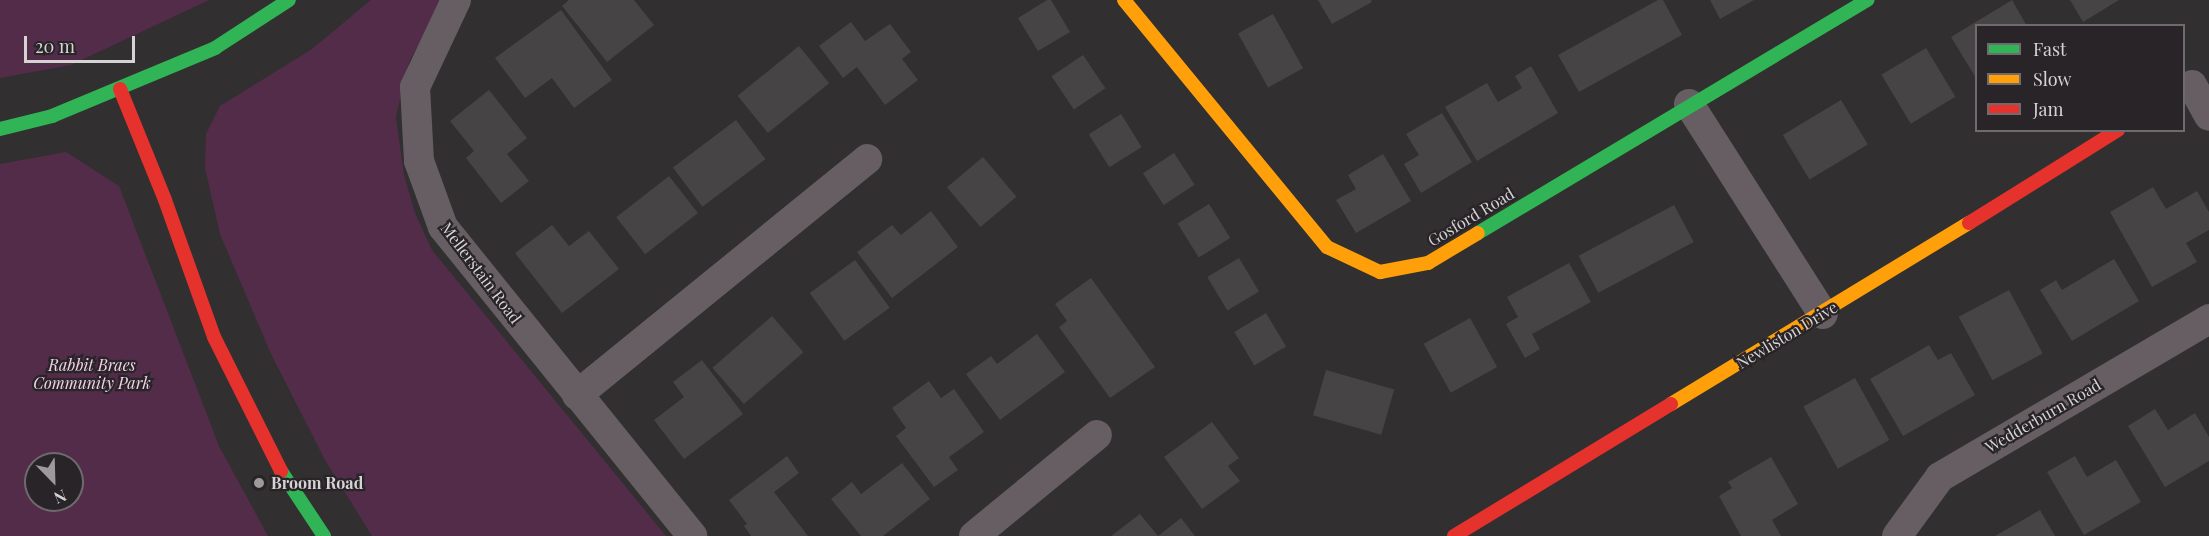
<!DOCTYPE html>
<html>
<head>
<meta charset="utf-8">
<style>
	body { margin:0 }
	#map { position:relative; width:2209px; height:536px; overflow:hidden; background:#312f30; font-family:"Playfair Display",serif }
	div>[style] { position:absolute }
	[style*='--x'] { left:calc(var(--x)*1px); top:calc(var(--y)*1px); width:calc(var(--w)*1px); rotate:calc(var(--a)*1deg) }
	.green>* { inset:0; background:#532c4a }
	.building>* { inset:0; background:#464445; transform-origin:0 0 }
	.street>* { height:30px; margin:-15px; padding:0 15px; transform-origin:15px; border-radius:15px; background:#665e63 }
	.fast>* { height:14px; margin:-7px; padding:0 7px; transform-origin:7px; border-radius:7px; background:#30b455 }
	.slow>* { height:14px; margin:-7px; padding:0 7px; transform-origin:7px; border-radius:7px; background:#ff9f0a }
	.jam>* { height:14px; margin:-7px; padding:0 7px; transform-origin:7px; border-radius:7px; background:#e5322d }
	.dots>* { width:16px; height:16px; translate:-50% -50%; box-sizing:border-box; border:3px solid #282427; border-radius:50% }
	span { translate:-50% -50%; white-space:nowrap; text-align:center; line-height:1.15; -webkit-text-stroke:4.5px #282427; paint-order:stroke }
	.street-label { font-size:16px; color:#d6d3d5 }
	.park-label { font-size:16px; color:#f5d1ea; font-style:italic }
	.poi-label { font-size:16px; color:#d6d3d5; font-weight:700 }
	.left { translate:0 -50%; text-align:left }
	.legend { position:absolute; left:1975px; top:24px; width:210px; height:108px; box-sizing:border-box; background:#282427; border:2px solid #6e6a6d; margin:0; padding:8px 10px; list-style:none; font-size:18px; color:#d6d3d5 }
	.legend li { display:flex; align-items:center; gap:12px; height:30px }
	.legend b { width:30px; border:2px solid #6e6a6d }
	.north { position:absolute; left:24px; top:452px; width:60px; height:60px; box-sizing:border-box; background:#282427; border:2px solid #6e6a6d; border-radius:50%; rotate:157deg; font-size:16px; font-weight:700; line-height:24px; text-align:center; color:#d6d3d5 }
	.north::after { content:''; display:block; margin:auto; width:21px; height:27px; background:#9c9a9b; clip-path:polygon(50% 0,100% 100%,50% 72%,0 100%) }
	.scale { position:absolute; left:24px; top:36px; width:111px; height:27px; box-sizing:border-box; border:3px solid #d6d3d5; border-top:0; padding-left:8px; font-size:18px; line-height:21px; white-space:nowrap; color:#d6d3d5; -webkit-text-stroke:4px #282427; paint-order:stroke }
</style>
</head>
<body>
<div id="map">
	<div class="green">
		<div style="clip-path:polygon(0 0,209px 0,71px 65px,0 78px)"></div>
		<div style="clip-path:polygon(371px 0,447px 0,434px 16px,409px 62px,396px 117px,404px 175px,415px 213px,432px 250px,666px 536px,372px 536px,325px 460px,271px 354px,220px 234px,205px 168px,206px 134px,220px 106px,312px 49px)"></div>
		<div style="clip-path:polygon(evenodd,66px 152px,119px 186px,219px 446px,268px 536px,0 536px,0 164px,66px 152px,36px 464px,72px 464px,72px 500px,36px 500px,36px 464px)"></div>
	</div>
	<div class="building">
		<div style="clip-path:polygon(569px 0,634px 0,654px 25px,607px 62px,562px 6px)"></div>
		<div style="clip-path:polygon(1047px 0,1051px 0,1070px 32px,1038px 51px,1018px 18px)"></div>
		<div style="clip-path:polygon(1318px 0,1371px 0,1372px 2px,1332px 24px)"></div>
		<div style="clip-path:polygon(1658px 0,1663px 0,1682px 35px,1579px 92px,1558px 55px)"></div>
		<div style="clip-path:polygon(1710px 0,1754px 0,1720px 19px)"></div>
		<div style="clip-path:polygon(2012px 0,2027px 26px,1976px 26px,1976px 78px,1951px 37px)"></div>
		<div style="clip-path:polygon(2070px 0,2119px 0,2083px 22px)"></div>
		<div style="clip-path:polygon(561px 10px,612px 80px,574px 108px,552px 78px,525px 98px,495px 58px)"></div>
		<div style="left:1273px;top:14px;width:62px;height:40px;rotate:61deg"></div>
		<div style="clip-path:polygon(851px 22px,865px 41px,890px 24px,911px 52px,902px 59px,918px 80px,885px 105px,857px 67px,843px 78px,819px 46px)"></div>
		<div style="left:799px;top:46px;width:48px;height:79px;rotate:51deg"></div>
		<div style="left:1926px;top:48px;width:57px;height:52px;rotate:59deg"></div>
		<div style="left:1083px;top:55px;width:40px;height:38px;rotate:56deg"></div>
		<div style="clip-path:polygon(1531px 66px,1558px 113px,1477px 161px,1445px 107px,1487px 83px,1498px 102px,1522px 88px,1515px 76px)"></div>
		<div style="clip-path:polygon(489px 90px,527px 138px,507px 154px,529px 181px,501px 203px,466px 158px,474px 151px,450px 121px)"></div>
		<div style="left:1841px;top:100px;width:52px;height:68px;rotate:59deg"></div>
		<div style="clip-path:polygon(1442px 113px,1472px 162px,1421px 193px,1404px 164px,1419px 155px,1406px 134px)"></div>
		<div style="left:1121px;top:114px;width:39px;height:38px;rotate:58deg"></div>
		<div style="left:736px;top:120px;width:49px;height:79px;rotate:53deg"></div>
		<div style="left:1174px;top:153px;width:38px;height:37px;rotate:57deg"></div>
		<div style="clip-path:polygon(1383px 154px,1411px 201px,1356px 233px,1336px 200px,1356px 189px,1348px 175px)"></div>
		<div style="left:983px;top:157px;width:52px;height:47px;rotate:50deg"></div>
		<div style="left:669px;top:176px;width:47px;height:67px;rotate:52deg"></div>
		<div style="clip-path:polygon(2153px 187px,2166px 209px,2197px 191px,2209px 212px,2209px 230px,2186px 243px,2197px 262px,2152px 287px,2110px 212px)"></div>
		<div style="left:1209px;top:204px;width:40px;height:37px;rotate:58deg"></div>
		<div style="left:1674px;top:205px;width:42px;height:108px;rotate:62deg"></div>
		<div style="clip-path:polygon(931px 211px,958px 247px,892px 298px,857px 252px,892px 225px,901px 235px)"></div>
		<div style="clip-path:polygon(552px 225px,569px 246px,589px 231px,619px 269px,562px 313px,515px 253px)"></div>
		<div style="left:1239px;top:258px;width:39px;height:37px;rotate:59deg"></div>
		<div style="clip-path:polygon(2114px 259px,2139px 301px,2072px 341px,2040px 290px,2056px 280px,2062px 290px)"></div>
		<div style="left:855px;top:260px;width:59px;height:56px;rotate:54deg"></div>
		<div style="clip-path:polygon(1569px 263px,1591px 302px,1532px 334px,1540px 349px,1525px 358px,1506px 324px,1518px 317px,1507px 297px)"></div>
		<div style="clip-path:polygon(1091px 278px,1155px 367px,1110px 398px,1059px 327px,1067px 321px,1055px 304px)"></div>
		<div style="left:2009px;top:290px;width:72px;height:57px;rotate:62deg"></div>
		<div style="left:1266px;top:313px;width:39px;height:37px;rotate:59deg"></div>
		<div style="left:772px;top:316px;width:48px;height:79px;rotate:49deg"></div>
		<div style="left:1470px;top:318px;width:56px;height:53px;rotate:61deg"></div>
		<div style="clip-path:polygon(1037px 334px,1065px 372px,1000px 420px,966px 374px,991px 356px,997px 364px)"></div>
		<div style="clip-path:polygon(1929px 345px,1938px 360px,1951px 353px,1975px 395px,1903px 436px,1870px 379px)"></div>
		<div style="clip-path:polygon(702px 360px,743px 414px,684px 459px,654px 420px,684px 397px,673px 382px)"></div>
		<div style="left:1326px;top:370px;width:71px;height:47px;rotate:16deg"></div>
		<div style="left:1855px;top:378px;width:71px;height:59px;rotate:61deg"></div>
		<div style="clip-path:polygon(929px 381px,941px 398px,954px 389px,984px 432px,949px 457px,958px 470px,934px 487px,896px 436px,906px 428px,892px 408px)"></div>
		<div style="clip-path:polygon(2155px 409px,2168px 430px,2195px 413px,2209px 437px,2209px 461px,2165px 487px,2128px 426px)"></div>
		<div style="clip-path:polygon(1212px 422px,1239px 458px,1228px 466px,1240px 481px,1202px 509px,1164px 457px)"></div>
		<div style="clip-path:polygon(787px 456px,799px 473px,774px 492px,808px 536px,751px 536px,744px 526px,747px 524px,729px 500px)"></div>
		<div style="clip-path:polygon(2075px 456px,2087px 477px,2116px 460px,2141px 502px,2084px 535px,2047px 472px)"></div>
		<div style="clip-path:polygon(1771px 457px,1798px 504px,1772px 520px,1781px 536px,1741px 536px,1719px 496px,1732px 488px,1728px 482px)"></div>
		<div style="clip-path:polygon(902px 463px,930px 499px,883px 536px,861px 536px,831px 499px,852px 482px,861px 494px)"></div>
		<div style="clip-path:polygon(2040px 510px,2055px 536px,1995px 536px)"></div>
		<div style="clip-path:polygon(1140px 514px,1158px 536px,1111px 536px)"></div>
		<div style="clip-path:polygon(1181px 518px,1195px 536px,1158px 536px)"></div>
	</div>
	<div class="street">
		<div style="--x:456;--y:0;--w:96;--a:115.2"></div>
		<div style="--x:415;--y:87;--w:74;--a:86.9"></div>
		<div style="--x:419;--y:161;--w:70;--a:70"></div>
		<div style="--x:443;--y:227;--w:397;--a:51.1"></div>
		<div style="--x:2192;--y:85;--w:35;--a:61"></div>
		<div style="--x:1689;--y:104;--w:249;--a:57.5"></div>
		<div style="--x:577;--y:395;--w:374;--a:-39.1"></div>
		<div style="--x:974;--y:536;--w:159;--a:-39.4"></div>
		<div style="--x:1897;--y:536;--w:73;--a:-53.9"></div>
		<div style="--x:1940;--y:477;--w:312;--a:-30.4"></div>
	</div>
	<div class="fast">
		<div style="--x:0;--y:129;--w:54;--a:-14"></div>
		<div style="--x:52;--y:116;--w:177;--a:-22.6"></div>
		<div style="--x:215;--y:48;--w:88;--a:-33"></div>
		<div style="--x:1478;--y:233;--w:454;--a:-30.9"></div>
		<div style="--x:281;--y:471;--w:78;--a:56.5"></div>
	</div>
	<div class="slow">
		<div style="--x:1124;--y:0;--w:320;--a:50.6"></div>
		<div style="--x:1327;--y:247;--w:59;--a:25.3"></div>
		<div style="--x:1380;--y:272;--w:49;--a:-10.6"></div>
		<div style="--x:1428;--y:263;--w:58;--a:-31"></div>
		<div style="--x:1671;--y:404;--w:349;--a:-31.3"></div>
	</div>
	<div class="jam">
		<div style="--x:120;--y:89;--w:120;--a:67.9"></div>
		<div style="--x:165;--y:200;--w:145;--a:70.3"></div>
		<div style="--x:214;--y:337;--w:150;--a:63.4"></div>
		<div style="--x:1969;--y:223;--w:176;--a:-32"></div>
		<div style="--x:1454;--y:536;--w:254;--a:-31.3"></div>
	</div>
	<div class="dots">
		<div style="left:259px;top:483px;background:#9c9a9b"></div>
	</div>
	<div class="street-label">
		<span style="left:1471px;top:217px;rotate:-31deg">Gosford Road</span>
		<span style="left:481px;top:273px;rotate:53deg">Mellerstain Road</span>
		<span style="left:1787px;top:335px;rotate:-31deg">Newliston Drive</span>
		<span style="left:2043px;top:416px;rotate:-30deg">Wedderburn Road</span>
	</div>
	<div class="park-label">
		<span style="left:92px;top:374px">Rabbit Braes<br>Community Park</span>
	</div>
	<div class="poi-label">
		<span class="left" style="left:271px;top:483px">Broom Road</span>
	</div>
	<ul class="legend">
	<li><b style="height:8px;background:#30b455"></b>Fast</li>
	<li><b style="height:8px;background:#ff9f0a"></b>Slow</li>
	<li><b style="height:8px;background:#e5322d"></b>Jam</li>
	</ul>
	<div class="north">N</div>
	<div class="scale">20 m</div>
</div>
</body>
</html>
